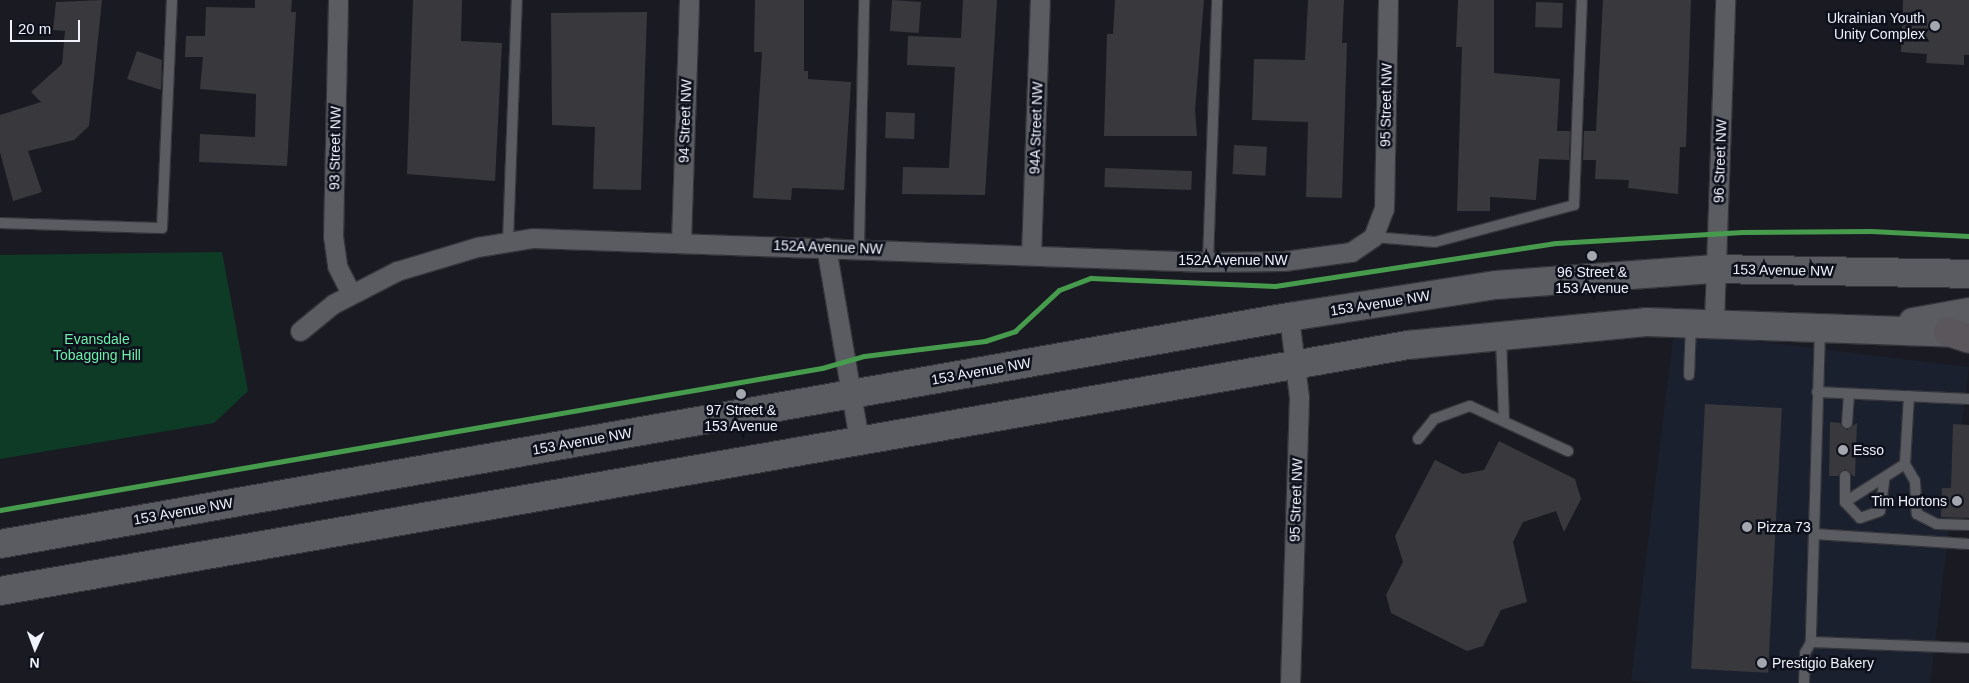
<!DOCTYPE html>
<html>
<head>
<meta charset="utf-8">
<style>
	body { margin:0 }
	#map { position:relative; width:1969px; height:683px; overflow:hidden; background:#1a1b22; font-family:Helvetica,sans-serif }
	div>[style] { position:absolute }
	[style*='--x'] { left:calc(var(--x)*1px); top:calc(var(--y)*1px); width:calc(var(--w)*1px); rotate:calc(var(--a)*1deg) }
	.built>* { inset:0; background:#1b202f; transform-origin:0 0 }
	.green>* { inset:0; background:#0d3b26 }
	.building>* { inset:0; background:#38383d; transform-origin:0 0 }
	.roads { filter:drop-shadow(1px 0 #34343a) drop-shadow(-1px 0 #34343a) drop-shadow(0 1px #34343a) drop-shadow(0 -1px #34343a) }
	.service>* { height:10px; margin:-5px; padding:0 5px; transform-origin:5px; border-radius:5px; background:#5a5c61 }
	.minor>* { height:19px; margin:-9.5px; padding:0 9.5px; transform-origin:9.5px; border-radius:9.5px; background:#5a5c61 }
	.secondary>* { height:28px; margin:-14px; padding:0 14px; transform-origin:14px; border-radius:14px; background:#5a5c61 }
	.primary>* { height:28px; margin:-14px; padding:0 14px; transform-origin:14px; border-radius:14px; background:#5a565c }
	.cycleway>* { height:5px; margin:-2.5px; padding:0 2.5px; transform-origin:2.5px; border-radius:2.5px; background:#469c4c }
	.dots>* { width:14px; height:14px; translate:-50% -50%; box-sizing:border-box; border:2px solid #0e111c; border-radius:50% }
	span { translate:-50% -50%; white-space:nowrap; text-align:center; line-height:1.15; -webkit-text-stroke:5px #0e111c; paint-order:stroke }
	.poi-label { font-size:14px; color:#eff2fa }
	.right { translate:-100% -50%; text-align:right }
	.left { translate:0 -50%; text-align:left }
	.street-label { font-size:14px; color:#eff2fa }
	.park-label { font-size:14px; color:#6defab }
	.north { position:absolute; left:10px; top:623px; width:50px; height:50px; -webkit-text-stroke:4px #0e111c; paint-order:stroke; rotate:182deg; font-size:14px; font-weight:700; line-height:20px; text-align:center; color:#eff2fa }
	.north::after { content:''; display:block; margin:auto; width:18px; height:22px; background:#eff2fa; clip-path:polygon(50% 0,100% 100%,50% 72%,0 100%) }
	.scale { position:absolute; left:10px; top:20px; width:70px; height:22px; box-sizing:border-box; border:2px solid #eff2fa; border-top:0; padding-left:6px; font-size:15px; line-height:18px; white-space:nowrap; color:#eff2fa; -webkit-text-stroke:4px #0e111c; paint-order:stroke }
</style>
</head>
<body>
<div id="map">
	<div class="built">
		<div style="left:1674px;top:331px;width:297px;height:352px;rotate:7deg"></div>
	</div>
	<div class="green">
		<div style="clip-path:polygon(222px 252px,248px 391px,214px 423px,0 459px,0 255px)"></div>
	</div>
	<div class="building">
		<div style="clip-path:polygon(102px 0,89px 126px,74px 140px,28px 151px,42px 192px,13px 201px,0 152px,0 115px,41px 102px,31px 92px,62px 64px,65px 31px,53px 30px,56px 2px)"></div>
		<div style="clip-path:polygon(255px 0,292px 0,291px 12px,296px 12px,287px 166px,199px 162px,200px 134px,255px 137px,256px 94px,200px 89px,203px 57px,185px 57px,186px 36px,205px 36px,206px 7px,255px 8px)"></div>
		<div style="clip-path:polygon(413px 0,462px 0,461px 41px,502px 43px,495px 181px,407px 174px)"></div>
		<div style="clip-path:polygon(755px 0,804px 0,804px 71px,808px 71px,808px 79px,851px 82px,844px 190px,792px 188px,791px 200px,753px 198px,762px 52px,754px 52px)"></div>
		<div style="left:892px;top:0;width:29px;height:31px;rotate:4deg"></div>
		<div style="clip-path:polygon(963px 0,997px 0,985px 195px,902px 194px,903px 167px,949px 168px,955px 67px,907px 65px,908px 36px,961px 38px)"></div>
		<div style="clip-path:polygon(1115px 0,1204px 0,1195px 110px,1197px 136px,1104px 136px,1107px 34px,1113px 34px)"></div>
		<div style="clip-path:polygon(1308px 0,1344px 0,1342px 43px,1347px 43px,1342px 198px,1306px 197px,1308px 122px,1252px 120px,1254px 59px,1305px 60px)"></div>
		<div style="clip-path:polygon(1458px 0,1494px 0,1494px 73px,1560px 79px,1557px 131px,1570px 131px,1569px 160px,1539px 159px,1536px 200px,1490px 197px,1490px 211px,1457px 211px,1462px 47px,1456px 47px)"></div>
		<div style="clip-path:polygon(1603px 0,1691px 0,1686px 147px,1680px 147px,1678px 194px,1628px 188px,1629px 180px,1595px 179px,1596px 160px,1583px 160px,1584px 131px,1596px 131px)"></div>
		<div style="clip-path:polygon(1903px 0,1969px 0,1969px 55px,1964px 55px,1964px 65px,1926px 63px,1927px 54px,1901px 52px)"></div>
		<div style="left:1536px;top:2px;width:27px;height:25px;rotate:2deg"></div>
		<div style="clip-path:polygon(647px 12px,641px 190px,593px 189px,595px 127px,552px 125px,551px 13px)"></div>
		<div style="clip-path:polygon(137px 51px,162px 60px,161px 90px,127px 79px)"></div>
		<div style="left:886px;top:112px;width:29px;height:26px;rotate:2deg"></div>
		<div style="left:1234px;top:145px;width:33px;height:29px;rotate:3deg"></div>
		<div style="left:1105px;top:168px;width:87px;height:19px;rotate:2deg"></div>
		<div style="left:1705px;top:404px;width:77px;height:265px;rotate:3deg"></div>
		<div style="clip-path:polygon(1830px 422px,1840px 423px,1847px 430px,1857px 423px,1855px 477px,1845px 469px,1838px 476px,1829px 476px)"></div>
		<div style="clip-path:polygon(1953px 424px,1969px 425px,1969px 518px,1941px 517px,1942px 488px,1951px 488px)"></div>
		<div style="clip-path:polygon(1499px 441px,1575px 479px,1581px 499px,1564px 532px,1556px 511px,1523px 522px,1513px 542px,1527px 602px,1501px 610px,1483px 646px,1467px 651px,1391px 613px,1386px 595px,1403px 562px,1395px 536px,1435px 460px,1463px 474px,1484px 470px)"></div>
	</div>
	<div class="roads">
		<div class="service">
			<div style="--x:0;--y:223;--w:162;--a:1.8"></div>
			<div style="--x:162;--y:228;--w:228;--a:-87.5"></div>
			<div style="--x:1373;--y:237;--w:62;--a:4.6"></div>
			<div style="--x:1435;--y:242;--w:144;--a:-14.9"></div>
			<div style="--x:1574;--y:205;--w:205;--a:-87.8"></div>
			<div style="--x:508;--y:241;--w:241;--a:-87.9"></div>
			<div style="--x:859;--y:248;--w:248;--a:-88.8"></div>
			<div style="--x:1208;--y:262;--w:262;--a:-88"></div>
			<div style="--x:1820;--y:330;--w:312;--a:91.7"></div>
			<div style="--x:1811;--y:642;--w:158;--a:2.2"></div>
			<div style="--x:1501;--y:338;--w:81;--a:87.9"></div>
			<div style="--x:1689;--y:375;--w:49;--a:-87.7"></div>
			<div style="--x:1817;--y:392;--w:152;--a:2.6"></div>
			<div style="--x:1909;--y:396;--w:68;--a:93.4"></div>
			<div style="--x:1905;--y:464;--w:20;--a:60"></div>
			<div style="--x:1915;--y:481;--w:33;--a:87"></div>
			<div style="--x:1917;--y:514;--w:22;--a:27"></div>
			<div style="--x:1937;--y:524;--w:32;--a:2"></div>
			<div style="--x:1847;--y:423;--w:29;--a:-86"></div>
			<div style="--x:1418;--y:439;--w:26;--a:-51"></div>
			<div style="--x:1434;--y:419;--w:38;--a:-20"></div>
			<div style="--x:1470;--y:406;--w:108;--a:24.7"></div>
			<div style="--x:1845;--y:476;--w:26;--a:90"></div>
			<div style="--x:1845;--y:502;--w:22;--a:47"></div>
			<div style="--x:1860;--y:518;--w:21;--a:-19"></div>
			<div style="--x:1880;--y:511;--w:30;--a:-82"></div>
			<div style="--x:1845;--y:502;--w:71;--a:-32.3"></div>
			<div style="--x:1814;--y:534;--w:155;--a:3.7"></div>
			<div style="--x:1804;--y:683;--w:30;--a:-88"></div>
			<div style="--x:1805;--y:653;--w:13;--a:-61"></div>
		</div>
		<div class="minor">
			<div style="--x:338;--y:0;--w:236;--a:91.2"></div>
			<div style="--x:333;--y:236;--w:30;--a:82"></div>
			<div style="--x:337;--y:266;--w:30;--a:63"></div>
			<div style="--x:681;--y:242;--w:242;--a:-88.1"></div>
			<div style="--x:826;--y:247;--w:196;--a:80.3"></div>
			<div style="--x:1031;--y:255;--w:255;--a:-88"></div>
			<div style="--x:1289;--y:317;--w:81;--a:82.9"></div>
			<div style="--x:1299;--y:397;--w:286;--a:91.8"></div>
			<div style="--x:1714;--y:322;--w:322;--a:-88"></div>
			<div style="--x:300;--y:331;--w:43;--a:-39.3"></div>
			<div style="--x:333;--y:304;--w:72;--a:-27.3"></div>
			<div style="--x:397;--y:271;--w:84;--a:-16.7"></div>
			<div style="--x:477;--y:247;--w:57;--a:-9.1"></div>
			<div style="--x:533;--y:238;--w:675;--a:2.04"></div>
			<div style="--x:1208;--y:262;--w:76;--a:-0.8"></div>
			<div style="--x:1284;--y:261;--w:68;--a:-7.7"></div>
			<div style="--x:1351;--y:252;--w:27;--a:-34"></div>
			<div style="--x:1373;--y:237;--w:30;--a:-69"></div>
			<div style="--x:1384;--y:209;--w:209;--a:-88.9"></div>
		</div>
		<div class="secondary">
			<div style="--x:1913;--y:322;--w:57;--a:-10.1"></div>
			<div style="--x:0;--y:544;--w:1309;--a:-9.99"></div>
			<div style="--x:1289;--y:317;--w:209;--a:-8.8"></div>
			<div style="--x:1496;--y:285;--w:220;--a:-4.2"></div>
			<div style="--x:1715;--y:269;--w:254;--a:1.1"></div>
			<div style="--x:0;--y:591;--w:1429;--a:-9.91"></div>
			<div style="--x:1408;--y:345;--w:239;--a:-5.5"></div>
			<div style="--x:1646;--y:322;--w:323;--a:2"></div>
		</div>
		<div class="primary">
			<div style="--x:1948;--y:332;--w:22;--a:18"></div>
		</div>
	</div>
	<div class="cycleway">
		<div style="--x:0;--y:510;--w:834;--a:-9.8"></div>
		<div style="--x:822;--y:368;--w:44;--a:-15.9"></div>
		<div style="--x:864;--y:356;--w:122;--a:-7.1"></div>
		<div style="--x:985;--y:341;--w:32;--a:-18"></div>
		<div style="--x:1015;--y:331;--w:60;--a:-43"></div>
		<div style="--x:1059;--y:290;--w:34;--a:-21"></div>
		<div style="--x:1091;--y:278;--w:184;--a:2.5"></div>
		<div style="--x:1275;--y:286;--w:284;--a:-8.7"></div>
		<div style="--x:1556;--y:243;--w:187;--a:-3.4"></div>
		<div style="--x:1743;--y:232;--w:128;--a:-0.4"></div>
		<div style="--x:1871;--y:231;--w:98;--a:2.9"></div>
	</div>
	<div class="dots">
		<div style="left:1935px;top:26px;background:#a4a7ae"></div>
		<div style="left:1592px;top:256px;background:#a4a7ae"></div>
		<div style="left:741px;top:394px;background:#a4a7ae"></div>
		<div style="left:1843px;top:450px;background:#a4a7ae"></div>
		<div style="left:1957px;top:501px;background:#a4a7ae"></div>
		<div style="left:1747px;top:527px;background:#a4a7ae"></div>
		<div style="left:1762px;top:663px;background:#a4a7ae"></div>
	</div>
	<div class="poi-label">
		<span class="right" style="left:1925px;top:26px">Ukrainian Youth<br>Unity Complex</span>
		<span style="left:1592px;top:280px">96 Street &amp;<br>153 Avenue</span>
		<span style="left:741px;top:418px">97 Street &amp;<br>153 Avenue</span>
		<span class="left" style="left:1853px;top:450px">Esso</span>
		<span class="right" style="left:1947px;top:501px">Tim Hortons</span>
		<span class="left" style="left:1757px;top:527px">Pizza 73</span>
		<span class="left" style="left:1772px;top:663px">Prestigio Bakery</span>
	</div>
	<div class="street-label">
		<span style="left:1386px;top:105px;rotate:-89deg">95 Street NW</span>
		<span style="left:685px;top:121px;rotate:-88deg">94 Street NW</span>
		<span style="left:1036px;top:128px;rotate:-88deg">94A Street NW</span>
		<span style="left:335px;top:148px;rotate:-89deg">93 Street NW</span>
		<span style="left:1720px;top:161px;rotate:-88deg">96 Street NW</span>
		<span style="left:828px;top:247px;rotate:2deg">152A Avenue NW</span>
		<span style="left:1233px;top:260px">152A Avenue NW</span>
		<span style="left:1783px;top:270px;rotate:1deg">153 Avenue NW</span>
		<span style="left:1380px;top:303px;rotate:-9deg">153 Avenue NW</span>
		<span style="left:981px;top:371px;rotate:-10deg">153 Avenue NW</span>
		<span style="left:582px;top:441px;rotate:-10deg">153 Avenue NW</span>
		<span style="left:1296px;top:500px;rotate:-88deg">95 Street NW</span>
		<span style="left:183px;top:511px;rotate:-10deg">153 Avenue NW</span>
	</div>
	<div class="park-label">
		<span style="left:97px;top:347px">Evansdale<br>Tobagging Hill</span>
	</div>
	<div class="north">N</div>
	<div class="scale">20 m</div>
</div>
</body>
</html>
